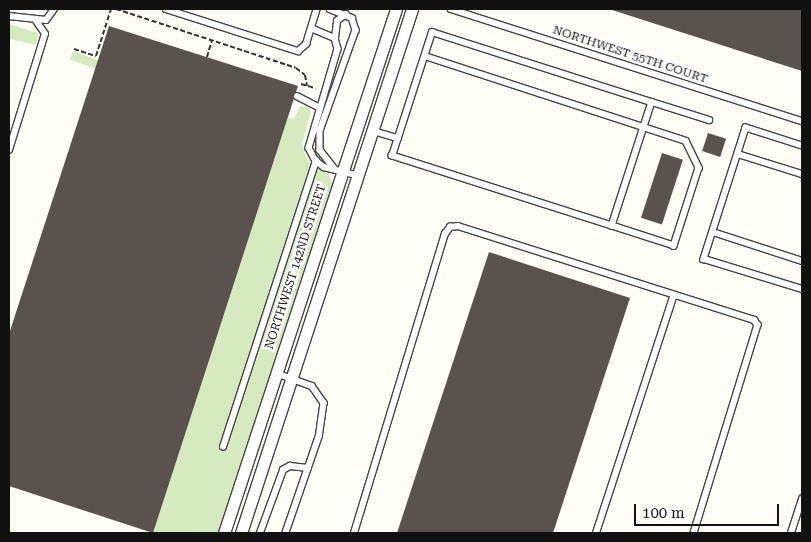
<!DOCTYPE html>
<html>
<head>
<meta charset="utf-8">
<style>
	body { margin:0 }
	#map { position:relative; width:811px; height:542px; overflow:hidden; background:#fffdf5; font-family:"Roboto Serif",serif }
	div>[style] { position:absolute }
	[style*='--x'] { left:calc(var(--x)*1px); top:calc(var(--y)*1px); width:calc(var(--w)*1px); rotate:calc(var(--a)*1deg) }
	.green>* { inset:0; background:#d5ebbd; transform-origin:0 0 }
	.building>* { inset:0; background:#5a524d; transform-origin:0 0 }
	.path>* { height:2px; margin-top:-1px; transform-origin:0; background:repeating-linear-gradient(90deg,#333 0 5px,transparent 0 7.5px) }
	.roads { filter:drop-shadow(1px 0 #444) drop-shadow(-1px 0 #444) drop-shadow(0 1px #444) drop-shadow(0 -1px #444) }
	.service>* { height:5.5px; margin:-2.75px; padding:0 2.75px; transform-origin:2.75px; border-radius:2.75px; background:#fff }
	.minor>* { height:11px; margin:-5.5px; padding:0 5.5px; transform-origin:5.5px; border-radius:5.5px; background:#fff }
	span { translate:-50% -50%; white-space:nowrap; text-align:center; line-height:1.15; -webkit-text-stroke:5px #fff; paint-order:stroke }
	.street-label { font-size:12px; color:#111 }
	.frame { position:absolute; inset:0; border:10px solid #111; pointer-events:none }
	.scale { position:absolute; left:634px; top:504px; width:145px; height:22px; box-sizing:border-box; border:2px solid #111; border-top:0; padding-left:6px; font-size:15px; line-height:18px; white-space:nowrap; color:#111; -webkit-text-stroke:4px #fff; paint-order:stroke }
</style>
</head>
<body>
<div id="map">
	<div class="green">
		<div style="clip-path:polygon(9px 24px,38px 33px,36px 45px,9px 39px)"></div>
		<div style="left:73px;top:51px;width:27px;height:9px;rotate:20deg"></div>
		<div style="clip-path:polygon(300px 106px,308px 107px,311px 112px,302px 144px,306px 157px,311px 165px,329px 174px,333px 183px,218px 533px,153px 533px,288px 117px,294px 119px)"></div>
	</div>
	<div class="building">
		<div style="clip-path:polygon(609px 9px,802px 9px,802px 71px)"></div>
		<div style="clip-path:polygon(109px 26px,298px 86px,153px 533px,9px 486px,9px 334px)"></div>
		<div style="left:708px;top:133px;width:19px;height:19px;rotate:18deg"></div>
		<div style="left:662px;top:153px;width:22px;height:68px;rotate:18deg"></div>
		<div style="clip-path:polygon(489px 252px,630px 298px,553px 533px,397px 533px)"></div>
	</div>
	<div class="path">
		<div style="--x:116;--y:9;--w:189;--a:18.1"></div>
		<div style="--x:296;--y:68;--w:11;--a:38"></div>
		<div style="--x:305;--y:75;--w:11;--a:80"></div>
		<div style="--x:74;--y:49;--w:23;--a:18"></div>
		<div style="--x:96;--y:56;--w:49;--a:-72.3"></div>
		<div style="--x:207;--y:57;--w:18;--a:-74"></div>
		<div style="--x:301;--y:84;--w:15;--a:16"></div>
	</div>
	<div class="roads">
		<div class="service">
			<div style="--x:166;--y:9;--w:139;--a:17.7"></div>
			<div style="--x:298;--y:51;--w:11;--a:-41"></div>
			<div style="--x:306;--y:44;--w:37;--a:-73"></div>
			<div style="--x:330;--y:9;--w:24;--a:22"></div>
			<div style="--x:352;--y:18;--w:13;--a:72"></div>
			<div style="--x:356;--y:30;--w:107;--a:109.6"></div>
			<div style="--x:320;--y:131;--w:19;--a:90"></div>
			<div style="--x:320;--y:150;--w:24;--a:52"></div>
			<div style="--x:451;--y:9;--w:368;--a:17.7"></div>
			<div style="--x:9;--y:16;--w:37;--a:6"></div>
			<div style="--x:46;--y:20;--w:14;--a:-54"></div>
			<div style="--x:311;--y:28;--w:26;--a:23"></div>
			<div style="--x:335;--y:38;--w:11;--a:75"></div>
			<div style="--x:338;--y:49;--w:103;--a:106.3"></div>
			<div style="--x:309;--y:148;--w:15;--a:62"></div>
			<div style="--x:316;--y:161;--w:10;--a:37"></div>
			<div style="--x:324;--y:167;--w:34;--a:14"></div>
			<div style="--x:432;--y:32;--w:231;--a:17.7"></div>
			<div style="--x:652;--y:102;--w:130;--a:107.9"></div>
			<div style="--x:612;--y:226;--w:231;--a:-162.3"></div>
			<div style="--x:392;--y:156;--w:130;--a:-72.1"></div>
			<div style="--x:335;--y:38;--w:17;--a:-83"></div>
			<div style="--x:337;--y:21;--w:11;--a:-38"></div>
			<div style="--x:425;--y:56;--w:274;--a:18"></div>
			<div style="--x:686;--y:141;--w:30;--a:64"></div>
			<div style="--x:699;--y:168;--w:82;--a:107.8"></div>
			<div style="--x:674;--y:246;--w:65;--a:-162.1"></div>
			<div style="--x:297;--y:96;--w:25;--a:27"></div>
			<div style="--x:652;--y:102;--w:60;--a:17.5"></div>
			<div style="--x:373;--y:131;--w:26;--a:16"></div>
			<div style="--x:802;--y:146;--w:59;--a:-162.2"></div>
			<div style="--x:746;--y:128;--w:138;--a:107.8"></div>
			<div style="--x:704;--y:259;--w:102;--a:17"></div>
			<div style="--x:9;--y:150;--w:121;--a:-72.8"></div>
			<div style="--x:45;--y:34;--w:16;--a:-125"></div>
			<div style="--x:738;--y:154;--w:67;--a:17.4"></div>
			<div style="--x:713;--y:232;--w:94;--a:18"></div>
			<div style="--x:276;--y:373;--w:38;--a:20"></div>
			<div style="--x:312;--y:386;--w:21;--a:55"></div>
			<div style="--x:324;--y:403;--w:34;--a:98"></div>
			<div style="--x:319;--y:437;--w:102;--a:109"></div>
			<div style="--x:223;--y:447;--w:301;--a:-72"></div>
			<div style="--x:260;--y:533;--w:67;--a:-69.9"></div>
			<div style="--x:283;--y:470;--w:8;--a:-30"></div>
			<div style="--x:290;--y:466;--w:18;--a:6"></div>
			<div style="--x:354;--y:533;--w:313;--a:-73.1"></div>
			<div style="--x:445;--y:234;--w:9;--a:-54"></div>
			<div style="--x:450;--y:227;--w:8;--a:-7"></div>
			<div style="--x:458;--y:226;--w:311;--a:17.6"></div>
			<div style="--x:754;--y:320;--w:6;--a:51"></div>
			<div style="--x:758;--y:325;--w:218;--a:107.1"></div>
			<div style="--x:596;--y:533;--w:250;--a:-71.9"></div>
			<div style="--x:791;--y:533;--w:36;--a:-72"></div>
		</div>
		<div class="minor">
			<div style="--x:224;--y:533;--w:552;--a:-71.83"></div>
			<div style="--x:241;--y:533;--w:551;--a:-71.93"></div>
		</div>
	</div>
	<div class="street-label">
		<span style="left:630px;top:55px;rotate:18deg">NORTHWEST 55TH COURT</span>
		<span style="left:296px;top:267px;rotate:-72deg">NORTHWEST 142ND STREET</span>
	</div>
	<div class="frame"></div>
	<div class="scale">100 m</div>
</div>
</body>
</html>
